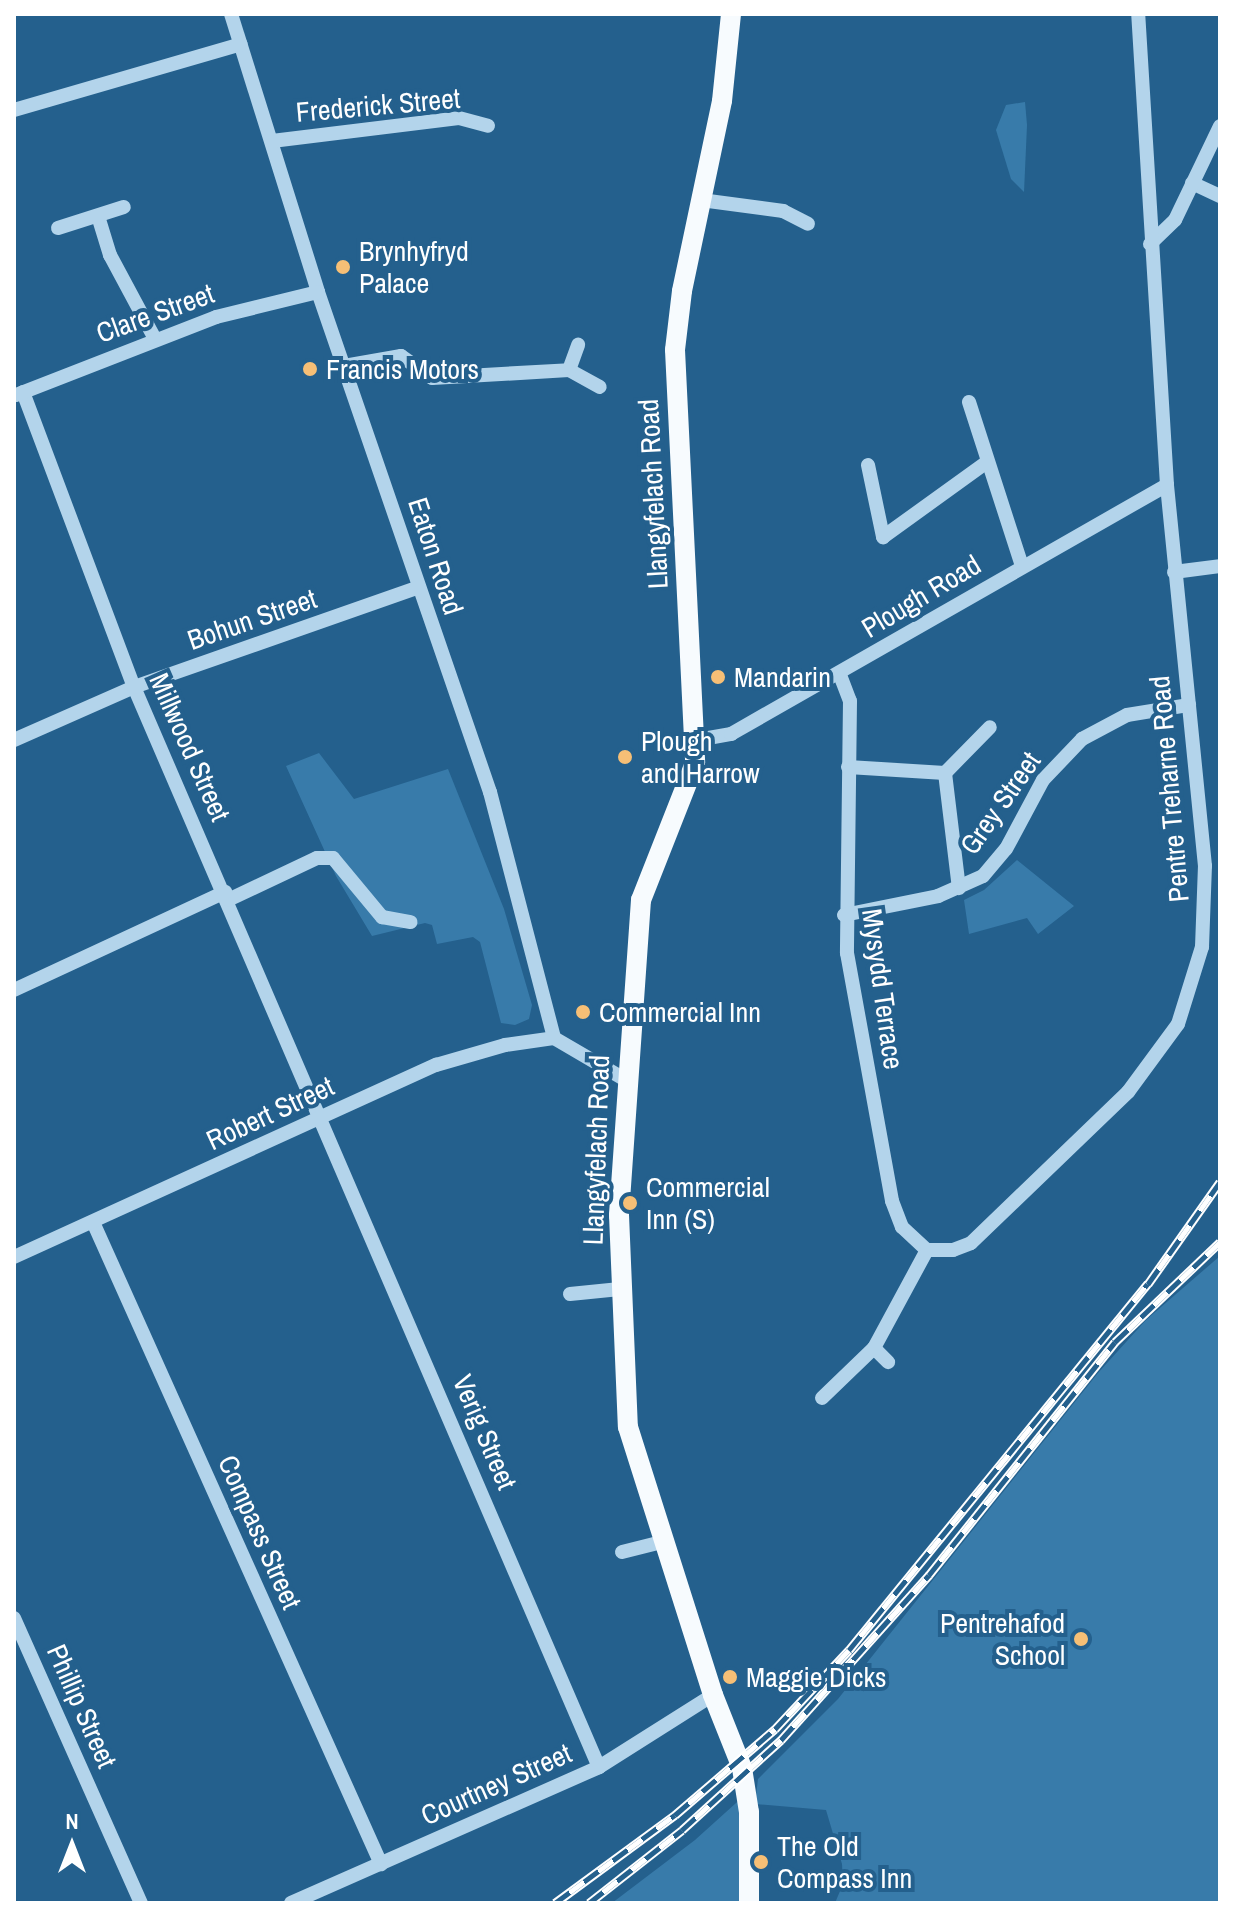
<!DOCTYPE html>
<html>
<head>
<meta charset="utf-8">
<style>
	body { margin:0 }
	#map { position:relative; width:1234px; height:1917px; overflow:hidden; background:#24608d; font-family:"Archivo Narrow",sans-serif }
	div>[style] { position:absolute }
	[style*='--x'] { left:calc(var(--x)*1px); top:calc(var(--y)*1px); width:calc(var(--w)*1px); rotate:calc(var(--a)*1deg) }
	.green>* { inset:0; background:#387baa }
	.minor>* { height:14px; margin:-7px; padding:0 7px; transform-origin:7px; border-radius:7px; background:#b3d4eb }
	.major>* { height:20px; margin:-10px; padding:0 10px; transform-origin:10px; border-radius:10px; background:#f7fbfe }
	.rail>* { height:9px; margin-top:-4.5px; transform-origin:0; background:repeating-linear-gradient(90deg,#24608d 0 18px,#fff 0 36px); box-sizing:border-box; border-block:2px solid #fff }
	.dots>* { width:22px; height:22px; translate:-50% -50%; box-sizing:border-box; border:4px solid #24608d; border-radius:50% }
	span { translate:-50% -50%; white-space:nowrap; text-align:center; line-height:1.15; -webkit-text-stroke:8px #24608d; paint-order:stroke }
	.street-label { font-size:28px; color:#fff }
	.poi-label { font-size:28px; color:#fff }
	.left { translate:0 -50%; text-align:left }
	.right { translate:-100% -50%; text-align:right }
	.frame { position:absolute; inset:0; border:16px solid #fff; pointer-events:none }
	.north { position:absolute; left:32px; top:1805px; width:80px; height:80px; -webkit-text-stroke:6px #24608d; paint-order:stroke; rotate:0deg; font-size:22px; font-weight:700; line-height:32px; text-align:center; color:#fff }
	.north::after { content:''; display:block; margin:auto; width:28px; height:36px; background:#fff; clip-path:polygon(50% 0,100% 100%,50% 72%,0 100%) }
</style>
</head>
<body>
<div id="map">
	<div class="green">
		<div style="clip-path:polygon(1025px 102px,1027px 125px,1024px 192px,1011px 179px,996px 130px,1006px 105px)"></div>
		<div style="clip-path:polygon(319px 753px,354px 799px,448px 769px,504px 909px,532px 1005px,529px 1019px,515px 1025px,501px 1023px,480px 942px,473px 937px,437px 944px,432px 925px,425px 923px,372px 936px,336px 876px,286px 766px)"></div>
		<div style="clip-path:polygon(1017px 860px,1074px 906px,1038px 934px,1027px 918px,969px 934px,964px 900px,984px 890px)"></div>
		<div style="clip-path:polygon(1220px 1256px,1220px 1903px,835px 1903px,843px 1884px,842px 1864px,826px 1810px,755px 1804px,758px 1779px,838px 1699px,1098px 1373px,1146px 1320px)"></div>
		<div style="clip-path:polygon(746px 1794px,749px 1903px,612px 1903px,695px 1840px)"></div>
	</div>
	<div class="minor">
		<div style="--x:231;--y:14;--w:291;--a:72.6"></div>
		<div style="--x:318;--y:292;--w:529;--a:71.02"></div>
		<div style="--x:490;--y:792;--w:254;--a:75.4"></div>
		<div style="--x:554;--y:1038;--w:83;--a:30.3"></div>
		<div style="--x:14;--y:110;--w:236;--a:-16.2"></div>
		<div style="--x:272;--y:141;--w:188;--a:-7"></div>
		<div style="--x:459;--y:118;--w:30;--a:15"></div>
		<div style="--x:1192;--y:183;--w:31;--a:25"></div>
		<div style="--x:701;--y:200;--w:83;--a:7.6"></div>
		<div style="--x:783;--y:211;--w:28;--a:27"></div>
		<div style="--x:98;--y:216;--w:41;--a:72.9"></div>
		<div style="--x:110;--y:255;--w:95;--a:61.8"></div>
		<div style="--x:58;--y:228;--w:69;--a:-17.7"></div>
		<div style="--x:1150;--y:244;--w:35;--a:-44"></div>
		<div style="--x:1175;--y:220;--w:104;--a:-64.4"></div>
		<div style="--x:344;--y:366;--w:58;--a:-10"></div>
		<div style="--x:401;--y:356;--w:38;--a:35"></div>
		<div style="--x:432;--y:378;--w:137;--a:-3.3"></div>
		<div style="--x:569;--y:370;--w:35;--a:29"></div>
		<div style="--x:569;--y:370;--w:27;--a:-70"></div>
		<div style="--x:23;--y:392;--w:315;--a:69.4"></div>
		<div style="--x:134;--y:687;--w:1176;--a:66.71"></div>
		<div style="--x:16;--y:395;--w:215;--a:-21.3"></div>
		<div style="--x:216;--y:317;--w:105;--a:-13.8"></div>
		<div style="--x:969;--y:402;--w:172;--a:72.1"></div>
		<div style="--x:868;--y:465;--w:74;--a:78.2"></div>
		<div style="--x:883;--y:537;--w:128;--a:-35.8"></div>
		<div style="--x:1174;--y:572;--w:46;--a:-7.4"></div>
		<div style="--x:840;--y:675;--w:28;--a:69"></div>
		<div style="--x:850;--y:701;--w:252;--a:90.7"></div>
		<div style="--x:847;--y:953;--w:252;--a:79.7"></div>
		<div style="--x:892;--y:1201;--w:28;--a:69"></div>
		<div style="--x:902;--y:1227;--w:34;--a:43"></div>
		<div style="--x:14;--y:740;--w:131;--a:-23.8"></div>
		<div style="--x:134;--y:687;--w:302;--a:-19.3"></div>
		<div style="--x:697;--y:740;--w:35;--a:-10"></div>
		<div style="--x:731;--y:734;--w:502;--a:-29.73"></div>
		<div style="--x:848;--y:767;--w:97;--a:3.5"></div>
		<div style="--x:945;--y:773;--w:116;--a:83.1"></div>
		<div style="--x:945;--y:773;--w:64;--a:-45.6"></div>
		<div style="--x:228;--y:900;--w:98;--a:-25.3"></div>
		<div style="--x:317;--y:858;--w:16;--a:0"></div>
		<div style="--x:333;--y:858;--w:77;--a:50.3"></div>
		<div style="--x:382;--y:917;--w:29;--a:10"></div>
		<div style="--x:844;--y:915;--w:96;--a:-11.4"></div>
		<div style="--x:938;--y:896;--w:49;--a:-24"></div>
		<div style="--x:983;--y:876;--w:35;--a:-50"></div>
		<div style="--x:1006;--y:849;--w:78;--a:-61.8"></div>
		<div style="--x:1043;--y:780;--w:57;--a:-46.4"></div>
		<div style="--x:1082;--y:739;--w:51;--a:-28.1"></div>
		<div style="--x:1127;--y:715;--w:63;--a:-9.2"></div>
		<div style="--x:14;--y:990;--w:233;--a:-24.9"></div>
		<div style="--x:93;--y:1222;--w:704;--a:65.84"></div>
		<div style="--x:14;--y:1257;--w:464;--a:-24.5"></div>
		<div style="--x:436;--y:1065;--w:72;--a:-16.2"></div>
		<div style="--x:505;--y:1045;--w:49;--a:-8.1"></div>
		<div style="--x:570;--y:1294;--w:50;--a:-5.7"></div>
		<div style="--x:874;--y:1348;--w:20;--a:45"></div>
		<div style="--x:822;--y:1398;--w:72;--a:-43.9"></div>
		<div style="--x:874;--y:1348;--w:111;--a:-61.6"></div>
		<div style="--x:927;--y:1250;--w:26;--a:0"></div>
		<div style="--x:953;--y:1250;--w:19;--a:-21"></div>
		<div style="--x:971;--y:1243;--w:218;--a:-43.9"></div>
		<div style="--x:1128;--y:1092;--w:84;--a:-53.7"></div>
		<div style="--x:1178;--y:1024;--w:81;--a:-72.7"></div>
		<div style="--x:1202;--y:947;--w:81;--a:-87.9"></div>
		<div style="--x:1205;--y:866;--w:383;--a:-95.7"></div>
		<div style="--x:1167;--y:485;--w:472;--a:-93.5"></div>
		<div style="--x:622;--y:1552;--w:41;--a:-14"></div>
		<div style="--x:14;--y:1618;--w:312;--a:66"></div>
		<div style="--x:291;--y:1903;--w:337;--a:-23.8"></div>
		<div style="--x:599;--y:1767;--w:135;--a:-32.3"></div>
	</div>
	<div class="major">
		<div style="--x:731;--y:14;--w:87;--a:95.9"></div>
		<div style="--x:722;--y:101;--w:194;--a:101.9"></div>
		<div style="--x:682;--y:291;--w:59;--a:96.8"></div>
		<div style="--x:675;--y:350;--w:413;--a:87.2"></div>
		<div style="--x:695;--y:763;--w:147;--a:111.5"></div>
		<div style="--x:641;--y:900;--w:316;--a:94"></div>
		<div style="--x:619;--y:1215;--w:212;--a:87.6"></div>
		<div style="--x:628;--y:1427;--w:281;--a:72.4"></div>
		<div style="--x:713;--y:1695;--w:79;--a:68.3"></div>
		<div style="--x:742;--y:1768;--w:45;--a:81"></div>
		<div style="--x:749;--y:1812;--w:91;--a:90"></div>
	</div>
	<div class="rail">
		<div style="--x:555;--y:1903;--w:149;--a:-36.3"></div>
		<div style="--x:675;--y:1815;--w:132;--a:-40.7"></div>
		<div style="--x:775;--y:1729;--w:108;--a:-46.9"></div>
		<div style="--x:849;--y:1650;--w:473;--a:-50.8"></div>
		<div style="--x:1148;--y:1284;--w:125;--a:-54.8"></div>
		<div style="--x:589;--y:1903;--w:118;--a:-38.1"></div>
		<div style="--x:682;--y:1830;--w:134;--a:-42.3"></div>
		<div style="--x:781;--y:1740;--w:222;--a:-48.1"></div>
		<div style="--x:929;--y:1575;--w:298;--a:-51.4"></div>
		<div style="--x:1115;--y:1342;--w:145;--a:-43.6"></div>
	</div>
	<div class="dots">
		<div style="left:343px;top:267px;background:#f6bf76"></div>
		<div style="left:310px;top:369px;background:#f6bf76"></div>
		<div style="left:718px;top:677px;background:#f6bf76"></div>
		<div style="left:625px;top:757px;background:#f6bf76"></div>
		<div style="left:583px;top:1012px;background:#f6bf76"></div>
		<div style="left:630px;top:1203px;background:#f6bf76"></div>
		<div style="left:1081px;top:1639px;background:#f6bf76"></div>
		<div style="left:730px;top:1677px;background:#f6bf76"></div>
		<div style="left:761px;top:1862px;background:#f6bf76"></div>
	</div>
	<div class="street-label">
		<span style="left:378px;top:105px;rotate:-5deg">Frederick Street</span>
		<span style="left:155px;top:313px;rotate:-20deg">Clare Street</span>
		<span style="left:653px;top:494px;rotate:-93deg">Llangyfelach Road</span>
		<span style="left:436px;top:556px;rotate:72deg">Eaton Road</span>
		<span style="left:921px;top:596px;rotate:-31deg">Plough Road</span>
		<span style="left:252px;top:619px;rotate:-19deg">Bohun Street</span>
		<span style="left:190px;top:747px;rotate:66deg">Millwood Street</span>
		<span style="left:1169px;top:789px;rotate:-95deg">Pentre Treharne Road</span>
		<span style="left:1000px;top:803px;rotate:-55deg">Grey Street</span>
		<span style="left:883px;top:989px;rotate:82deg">Mysydd Terrace</span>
		<span style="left:270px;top:1113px;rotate:-25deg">Robert Street</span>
		<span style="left:596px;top:1150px;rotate:-88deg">Llangyfelach Road</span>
		<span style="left:485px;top:1432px;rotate:67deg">Verig Street</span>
		<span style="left:260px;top:1532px;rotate:66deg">Compass Street</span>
		<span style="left:82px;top:1706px;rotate:66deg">Phillip Street</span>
		<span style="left:496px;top:1784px;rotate:-24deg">Courtney Street</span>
	</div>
	<div class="poi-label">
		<span class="left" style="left:359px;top:267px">Brynhyfryd<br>Palace</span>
		<span class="left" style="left:326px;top:369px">Francis Motors</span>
		<span class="left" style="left:734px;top:677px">Mandarin</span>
		<span class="left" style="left:641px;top:757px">Plough<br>and Harrow</span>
		<span class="left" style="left:599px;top:1012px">Commercial Inn</span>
		<span class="left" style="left:646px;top:1203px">Commercial<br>Inn (S)</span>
		<span class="right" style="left:1065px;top:1639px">Pentrehafod<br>School</span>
		<span class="left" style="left:746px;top:1677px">Maggie Dicks</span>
		<span class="left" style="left:777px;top:1862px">The Old<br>Compass Inn</span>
	</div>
	<div class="frame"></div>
	<div class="north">N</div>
</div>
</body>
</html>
